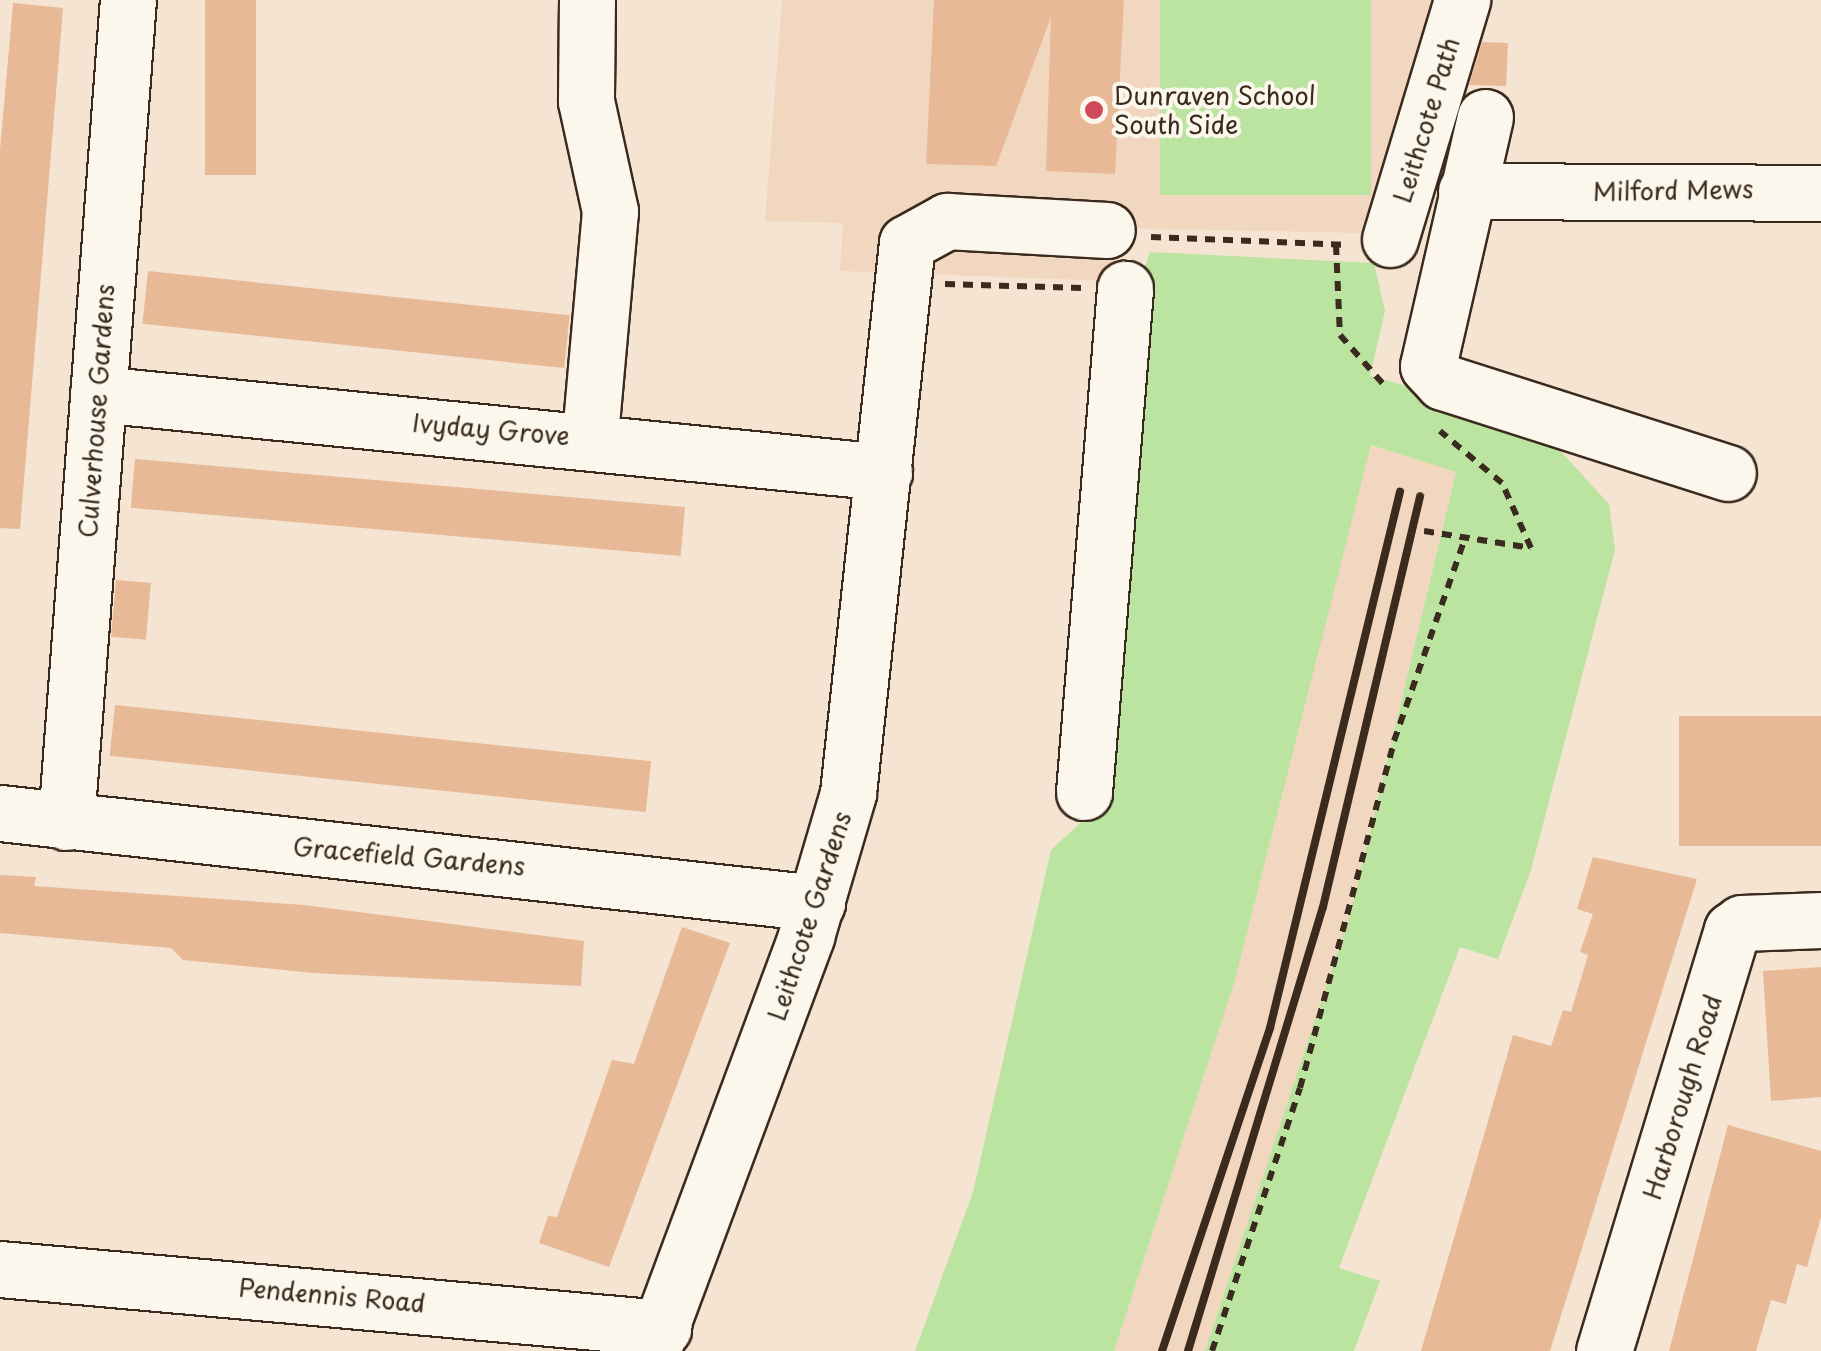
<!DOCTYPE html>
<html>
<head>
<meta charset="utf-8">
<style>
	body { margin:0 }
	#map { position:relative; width:1821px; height:1351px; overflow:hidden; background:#f5e4d2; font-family:"Playpen Sans",sans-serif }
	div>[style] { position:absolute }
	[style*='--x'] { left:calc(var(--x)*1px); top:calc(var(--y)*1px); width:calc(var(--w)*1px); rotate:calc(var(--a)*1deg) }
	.built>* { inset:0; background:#f1d7c0 }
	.green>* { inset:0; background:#bbe4a0; transform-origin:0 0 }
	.building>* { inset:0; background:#e7b997; transform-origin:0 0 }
	.path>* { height:6px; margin-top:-3px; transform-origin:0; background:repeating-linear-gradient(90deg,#3b2a1e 0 10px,transparent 0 18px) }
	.roads { filter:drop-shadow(2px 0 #3b2a1e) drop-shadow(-2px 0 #3b2a1e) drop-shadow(0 2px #3b2a1e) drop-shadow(0 -2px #3b2a1e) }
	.minor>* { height:55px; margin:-27.5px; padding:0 27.5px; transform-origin:27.5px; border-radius:27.5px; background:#fbf7ec }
	.rail>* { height:8px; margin:-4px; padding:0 4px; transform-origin:4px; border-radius:4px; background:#3b2a1e }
	.dots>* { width:28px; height:28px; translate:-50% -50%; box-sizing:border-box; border:5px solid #fbf7ec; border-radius:50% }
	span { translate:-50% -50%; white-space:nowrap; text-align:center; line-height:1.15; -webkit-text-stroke:8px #fbf7ec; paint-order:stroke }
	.poi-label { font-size:25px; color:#3b2a1e }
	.left { translate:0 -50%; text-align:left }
	.street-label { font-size:25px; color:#3b2a1e }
</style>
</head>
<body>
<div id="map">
	<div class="built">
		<div style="clip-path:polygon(782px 0,1447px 0,1364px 233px,1116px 228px,1112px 281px,840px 271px,843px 223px,765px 221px)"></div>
		<div style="clip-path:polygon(1370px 445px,1456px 471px,1351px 911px,1205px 1351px,1114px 1351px,1235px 980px)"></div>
	</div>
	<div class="green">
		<div style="left:1160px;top:0;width:211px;height:195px"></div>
		<div style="clip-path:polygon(1150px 252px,1374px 263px,1385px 311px,1370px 376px,1532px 420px,1609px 504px,1615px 550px,1531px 870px,1498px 959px,1460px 947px,1339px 1268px,1380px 1281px,1354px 1351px,1205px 1351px,1351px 911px,1456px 472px,1371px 445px,1235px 980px,1114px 1351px,915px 1351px,973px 1192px,1051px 850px,1091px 813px,1140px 281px)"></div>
	</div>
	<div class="building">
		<div style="left:205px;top:0;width:51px;height:175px"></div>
		<div style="clip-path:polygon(934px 0,1124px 0,1115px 174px,1046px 171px,1051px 17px,996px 166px,926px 164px)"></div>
		<div style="clip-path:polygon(13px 3px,63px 8px,20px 529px,0 528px,0 150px)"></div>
		<div style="clip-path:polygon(1482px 42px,1508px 43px,1506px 86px,1469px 85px)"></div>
		<div style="left:148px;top:271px;width:424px;height:53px;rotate:6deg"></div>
		<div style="left:135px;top:459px;width:552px;height:49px;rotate:5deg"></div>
		<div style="left:116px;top:580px;width:35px;height:57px;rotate:5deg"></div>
		<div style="left:115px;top:705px;width:539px;height:51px;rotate:6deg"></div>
		<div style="left:1821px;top:716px;width:130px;height:142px;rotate:90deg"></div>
		<div style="clip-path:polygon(1593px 857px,1697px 879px,1550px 1351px,1421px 1351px,1513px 1035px,1551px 1046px,1563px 1010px,1571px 1012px,1588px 955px,1580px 952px,1593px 914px,1577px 909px)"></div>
		<div style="clip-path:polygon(0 875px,36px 877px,34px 886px,304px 905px,584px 941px,581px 986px,313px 973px,183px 960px,171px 948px,0 933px)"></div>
		<div style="clip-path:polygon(682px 927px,730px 943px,609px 1267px,539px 1243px,548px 1216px,557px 1217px,612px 1060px,634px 1064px)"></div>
		<div style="clip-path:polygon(1821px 967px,1821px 1097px,1771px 1101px,1763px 971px)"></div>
		<div style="clip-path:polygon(1728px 1125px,1821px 1151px,1821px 1217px,1807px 1267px,1797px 1264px,1786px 1304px,1771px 1300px,1756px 1351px,1669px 1351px)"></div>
	</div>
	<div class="path">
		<div style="--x:1151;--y:237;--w:198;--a:2.3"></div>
		<div style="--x:1336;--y:245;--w:90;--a:87.5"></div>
		<div style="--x:1340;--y:335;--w:67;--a:48.7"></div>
		<div style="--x:945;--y:284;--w:137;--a:1.7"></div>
		<div style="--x:1424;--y:531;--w:108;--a:9"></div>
		<div style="--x:1531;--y:548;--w:71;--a:-114"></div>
		<div style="--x:1502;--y:483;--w:81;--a:-140"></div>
		<div style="--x:1212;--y:1351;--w:277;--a:-71.5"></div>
		<div style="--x:1300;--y:1088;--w:360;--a:-74.8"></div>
		<div style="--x:1394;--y:741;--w:215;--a:-70.7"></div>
	</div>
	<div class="roads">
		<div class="minor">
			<div style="--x:587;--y:0;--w:101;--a:90.6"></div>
			<div style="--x:586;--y:101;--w:113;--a:77.7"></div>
			<div style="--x:610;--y:211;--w:227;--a:95.1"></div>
			<div style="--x:1485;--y:117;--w:255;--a:102.9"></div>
			<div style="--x:1428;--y:366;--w:22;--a:47"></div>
			<div style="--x:1443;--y:382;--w:299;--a:17.7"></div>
			<div style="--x:1466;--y:191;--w:355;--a:0.3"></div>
			<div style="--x:1390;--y:239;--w:250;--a:-73.2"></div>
			<div style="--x:98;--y:394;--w:790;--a:5.67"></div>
			<div style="--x:1084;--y:792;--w:505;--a:-85.34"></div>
			<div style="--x:0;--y:813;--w:822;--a:6.29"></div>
			<div style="--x:66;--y:822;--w:824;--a:-85.69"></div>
			<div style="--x:0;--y:1269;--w:666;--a:5.09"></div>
			<div style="--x:652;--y:1351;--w:443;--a:-69.6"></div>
			<div style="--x:806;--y:936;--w:149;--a:-73.6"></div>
			<div style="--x:848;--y:793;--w:553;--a:-83.88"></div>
			<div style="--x:907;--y:243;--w:46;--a:-28.8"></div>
			<div style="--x:947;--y:221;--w:160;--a:3.2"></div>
			<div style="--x:1604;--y:1351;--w:440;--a:-73.1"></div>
			<div style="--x:1732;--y:930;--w:12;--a:-35"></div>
			<div style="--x:1742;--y:923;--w:79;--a:-2.2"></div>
		</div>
	</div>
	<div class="rail">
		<div style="--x:1162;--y:1351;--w:341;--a:-71.5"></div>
		<div style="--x:1270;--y:1028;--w:552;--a:-76.37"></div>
		<div style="--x:1188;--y:1351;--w:464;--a:-73.1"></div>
		<div style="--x:1323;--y:907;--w:422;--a:-76.7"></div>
	</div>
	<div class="dots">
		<div style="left:1094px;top:110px;background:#d1495b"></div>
	</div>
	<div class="poi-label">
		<span class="left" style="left:1114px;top:110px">Dunraven School<br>South Side</span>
	</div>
	<div class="street-label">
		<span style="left:1426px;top:120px;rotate:-73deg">Leithcote Path</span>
		<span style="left:1673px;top:190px;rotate:-1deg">Milford Mews</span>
		<span style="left:96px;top:411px;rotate:-86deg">Culverhouse Gardens</span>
		<span style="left:491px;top:429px;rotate:5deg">Ivyday Grove</span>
		<span style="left:409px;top:856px;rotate:5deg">Gracefield Gardens</span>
		<span style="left:809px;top:916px;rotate:-72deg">Leithcote Gardens</span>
		<span style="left:1682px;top:1097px;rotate:-73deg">Harborough Road</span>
		<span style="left:332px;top:1295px;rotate:5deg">Pendennis Road</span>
	</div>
</div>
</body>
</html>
